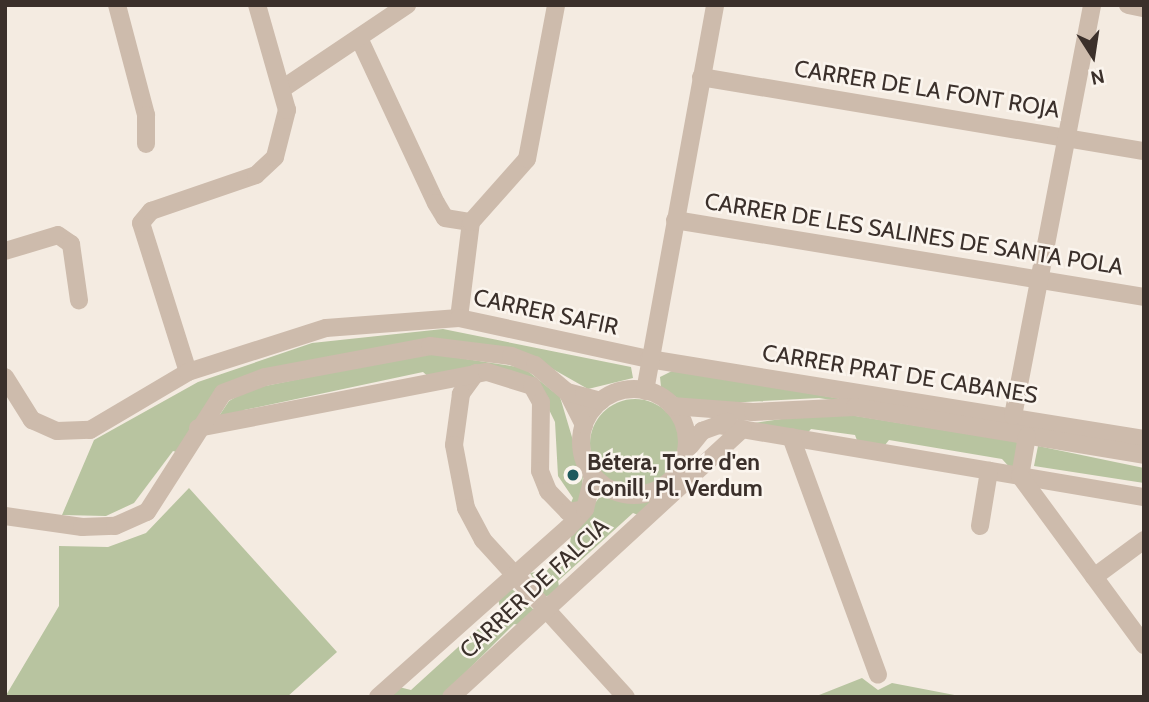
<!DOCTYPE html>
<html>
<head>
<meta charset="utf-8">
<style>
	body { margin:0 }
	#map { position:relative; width:1149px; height:702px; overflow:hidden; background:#f4ebe1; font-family:Cabin,sans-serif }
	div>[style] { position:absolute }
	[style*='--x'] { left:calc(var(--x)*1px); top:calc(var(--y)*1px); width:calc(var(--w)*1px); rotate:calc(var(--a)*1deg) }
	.green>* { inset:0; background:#b8c4a0 }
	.round { border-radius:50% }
	.minor>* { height:18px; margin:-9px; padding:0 9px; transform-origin:9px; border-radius:9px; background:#cdbbac }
	.minor>.ring { margin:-9px; padding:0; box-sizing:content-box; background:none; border:18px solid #cdbbac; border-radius:50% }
	.dots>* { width:19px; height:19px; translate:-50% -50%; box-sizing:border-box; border:4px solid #fbf5ee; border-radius:50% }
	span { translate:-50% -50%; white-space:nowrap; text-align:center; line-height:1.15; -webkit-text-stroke:5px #fbf5ee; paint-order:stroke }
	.street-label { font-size:23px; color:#3b302b }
	.poi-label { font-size:23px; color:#3b302b; font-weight:700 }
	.left { translate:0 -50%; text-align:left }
	.frame { position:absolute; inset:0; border:7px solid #3b302b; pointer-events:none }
	.north { position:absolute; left:1058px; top:21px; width:70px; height:70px; -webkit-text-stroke:5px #fbf5ee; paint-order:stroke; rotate:168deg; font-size:19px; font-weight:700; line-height:28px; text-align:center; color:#3b302b }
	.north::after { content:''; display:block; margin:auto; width:24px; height:32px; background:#3b302b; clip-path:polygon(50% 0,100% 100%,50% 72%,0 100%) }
</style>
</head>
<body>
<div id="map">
	<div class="green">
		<div style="clip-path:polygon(443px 329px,631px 367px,633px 378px,588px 389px,551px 368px,443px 339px,243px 377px,180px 453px,173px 451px,134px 503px,106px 516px,62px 515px,94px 440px,198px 382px,312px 343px)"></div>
		<div style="clip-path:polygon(427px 353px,524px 368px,560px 397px,583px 474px,581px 504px,570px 505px,573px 498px,558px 476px,555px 422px,535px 381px,431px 379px,423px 372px,244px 410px,240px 420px,219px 416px,229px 401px,250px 389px)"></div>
		<div style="clip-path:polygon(674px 370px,1144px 451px,819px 398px,688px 405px,661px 387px,660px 377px)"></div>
		<div class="round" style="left:590px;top:399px;width:90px;height:90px"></div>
		<div style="clip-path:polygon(831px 412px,1018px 442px,1014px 472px,1002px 459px,889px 440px,881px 450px,859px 446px,855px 435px,811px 429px,804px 437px,754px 423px)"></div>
		<div style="clip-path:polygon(1038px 446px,1144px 468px,1144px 483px,1034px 466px)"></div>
		<div style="clip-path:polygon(189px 488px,337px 652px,287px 697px,5px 697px,59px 606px,59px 546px,108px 547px,146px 533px)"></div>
		<div style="clip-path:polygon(601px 495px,653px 501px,643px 517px,633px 513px,558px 581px,560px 592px,544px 597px,530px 573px,547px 570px,569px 551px,571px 536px)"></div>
		<div style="clip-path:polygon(511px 588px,534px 610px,526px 626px,514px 624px,441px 697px,389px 697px,399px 687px,411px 690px,500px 609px,498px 598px)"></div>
		<div style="clip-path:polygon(862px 678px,878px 690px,892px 683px,965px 697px,814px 697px)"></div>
	</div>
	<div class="minor">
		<div style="--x:117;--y:5;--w:114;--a:75.2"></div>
		<div style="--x:146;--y:115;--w:29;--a:90"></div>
		<div style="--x:1128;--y:5;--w:16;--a:11"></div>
		<div style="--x:359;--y:38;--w:182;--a:65"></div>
		<div style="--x:436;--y:203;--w:17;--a:59"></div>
		<div style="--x:445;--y:218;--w:26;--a:9"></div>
		<div style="--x:701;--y:77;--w:449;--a:9.5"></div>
		<div style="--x:282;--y:89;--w:151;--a:-33.9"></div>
		<div style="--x:675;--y:220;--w:475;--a:9.3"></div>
		<div style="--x:5;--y:251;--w:55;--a:-16.8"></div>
		<div style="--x:58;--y:235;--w:16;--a:35"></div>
		<div style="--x:71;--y:244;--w:57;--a:81.9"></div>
		<div style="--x:459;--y:318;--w:97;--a:-82.9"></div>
		<div style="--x:471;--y:222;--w:84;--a:-48.4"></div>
		<div style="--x:527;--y:159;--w:157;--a:-79.3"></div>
		<div style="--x:188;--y:372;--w:156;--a:-107.5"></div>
		<div style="--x:141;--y:223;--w:16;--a:-50"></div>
		<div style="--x:151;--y:211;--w:111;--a:-18.9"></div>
		<div style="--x:256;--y:175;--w:26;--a:-43"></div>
		<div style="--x:275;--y:157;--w:49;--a:-75.7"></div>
		<div style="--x:287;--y:110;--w:109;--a:-105.9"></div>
		<div style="--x:476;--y:373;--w:26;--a:126"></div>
		<div style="--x:461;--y:394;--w:51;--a:97.8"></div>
		<div style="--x:454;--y:445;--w:64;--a:79.2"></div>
		<div style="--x:466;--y:508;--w:36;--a:62"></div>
		<div style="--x:483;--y:540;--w:212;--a:47.7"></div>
		<div style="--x:5;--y:377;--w:51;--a:57.9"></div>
		<div style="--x:32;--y:420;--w:27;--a:24"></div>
		<div style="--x:57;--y:431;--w:33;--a:-2"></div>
		<div style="--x:90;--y:430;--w:114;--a:-30.6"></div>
		<div style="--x:188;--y:372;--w:145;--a:-17.7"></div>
		<div style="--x:326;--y:328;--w:133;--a:-4.3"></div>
		<div style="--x:459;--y:318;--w:194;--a:12.2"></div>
		<div style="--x:649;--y:359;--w:501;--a:9.18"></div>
		<div class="ring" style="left:581px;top:389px;width:88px;height:88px"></div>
		<div style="--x:645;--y:391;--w:392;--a:-79.7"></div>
		<div style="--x:672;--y:406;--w:81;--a:4.2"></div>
		<div style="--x:753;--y:412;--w:102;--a:-2.8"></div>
		<div style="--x:855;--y:407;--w:293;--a:9.4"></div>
		<div style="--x:1013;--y:416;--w:419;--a:-79.1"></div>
		<div style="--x:584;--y:425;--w:37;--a:-117"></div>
		<div style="--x:567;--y:392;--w:35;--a:15"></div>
		<div style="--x:718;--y:425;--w:432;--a:9.6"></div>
		<div style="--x:198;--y:428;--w:294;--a:-11"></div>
		<div style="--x:487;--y:372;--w:47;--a:17.3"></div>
		<div style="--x:532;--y:386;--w:18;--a:61"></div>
		<div style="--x:541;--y:402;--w:69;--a:90.8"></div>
		<div style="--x:540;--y:471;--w:22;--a:68"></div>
		<div style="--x:548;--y:491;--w:29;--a:46"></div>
		<div style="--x:568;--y:512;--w:17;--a:-10"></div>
		<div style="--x:1027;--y:436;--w:41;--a:99.9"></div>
		<div style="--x:1020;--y:476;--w:210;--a:53.7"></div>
		<div style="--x:791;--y:437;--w:253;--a:69.9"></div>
		<div style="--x:686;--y:451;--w:26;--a:-51"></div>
		<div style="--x:702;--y:431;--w:27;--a:-20"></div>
		<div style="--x:5;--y:516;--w:78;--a:8.1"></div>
		<div style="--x:82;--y:527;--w:33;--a:-2"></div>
		<div style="--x:115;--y:526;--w:35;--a:-24"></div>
		<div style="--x:147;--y:512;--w:141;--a:-57.4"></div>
		<div style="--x:223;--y:393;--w:45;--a:-20.9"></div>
		<div style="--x:265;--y:377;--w:168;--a:-10.6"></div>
		<div style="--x:430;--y:346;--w:82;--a:7"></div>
		<div style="--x:511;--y:356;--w:26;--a:21"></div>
		<div style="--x:535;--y:365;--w:42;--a:40.2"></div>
		<div style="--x:980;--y:526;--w:56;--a:-80.7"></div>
		<div style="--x:1094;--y:577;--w:62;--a:-36.5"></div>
		<div style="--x:378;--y:697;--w:254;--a:-41.7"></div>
		<div style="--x:568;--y:528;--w:25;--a:-48"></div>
		<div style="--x:585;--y:509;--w:33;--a:-76"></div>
		<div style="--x:451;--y:697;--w:396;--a:-42.6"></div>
	</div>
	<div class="dots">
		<div style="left:573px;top:475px;background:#1f5a5e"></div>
	</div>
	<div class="street-label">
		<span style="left:927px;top:89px;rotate:9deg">CARRER DE LA FONT ROJA</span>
		<span style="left:914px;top:234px;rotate:9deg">CARRER DE LES SALINES DE SANTA POLA</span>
		<span style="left:546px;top:312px;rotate:12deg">CARRER SAFIR</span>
		<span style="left:900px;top:374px;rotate:9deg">CARRER PRAT DE CABANES</span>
		<span style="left:534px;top:588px;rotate:-43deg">CARRER DE FALCIA</span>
	</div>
	<div class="poi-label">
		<span class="left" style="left:587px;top:475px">Bétera, Torre d'en<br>Conill, Pl. Verdum</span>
	</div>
	<div class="frame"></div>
	<div class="north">N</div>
</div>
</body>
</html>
